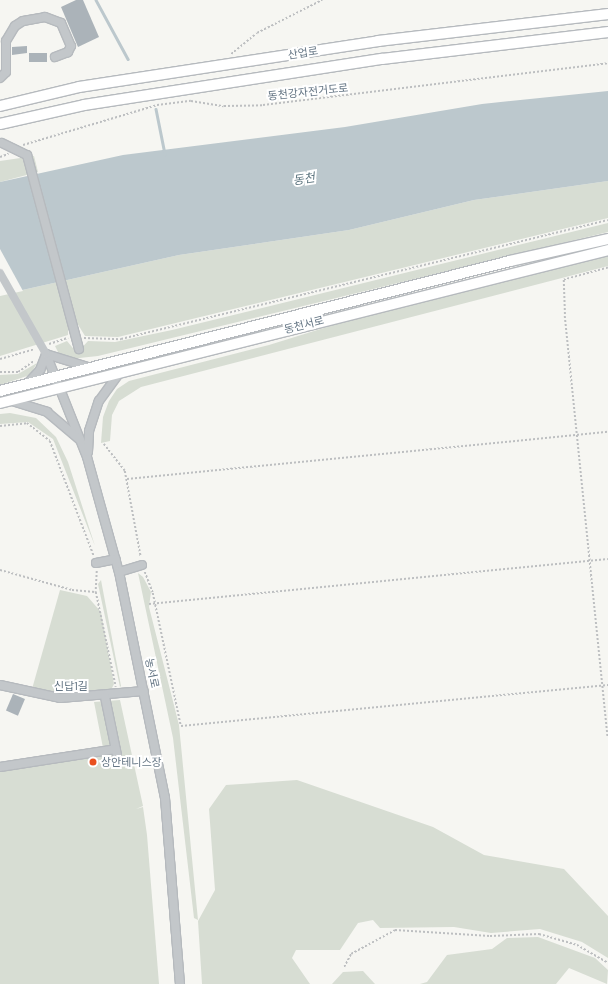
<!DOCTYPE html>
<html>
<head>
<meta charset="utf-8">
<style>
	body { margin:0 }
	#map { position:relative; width:608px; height:984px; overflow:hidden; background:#f6f6f2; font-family:"DM Sans","Noto Sans KR",sans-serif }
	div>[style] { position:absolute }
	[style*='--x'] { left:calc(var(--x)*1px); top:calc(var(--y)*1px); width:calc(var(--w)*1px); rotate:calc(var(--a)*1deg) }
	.green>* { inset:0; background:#d7ddd3 }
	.water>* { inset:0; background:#bcc8cd }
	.pier>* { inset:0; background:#f6f6f2 }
	.stream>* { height:2.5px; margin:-1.25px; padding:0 1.25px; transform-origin:1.25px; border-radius:1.25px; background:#bcc8cd }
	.building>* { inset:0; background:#abb3b9; transform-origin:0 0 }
	.path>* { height:1.5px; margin-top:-0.75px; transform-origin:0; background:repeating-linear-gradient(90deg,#bdbfc1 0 2px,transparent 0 4px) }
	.roads { filter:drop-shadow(1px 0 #b6babe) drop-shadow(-1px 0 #b6babe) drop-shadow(0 1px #b6babe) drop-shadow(0 -1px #b6babe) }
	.minor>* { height:8px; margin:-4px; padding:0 4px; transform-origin:4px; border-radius:4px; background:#c3c7ca }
	.major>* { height:10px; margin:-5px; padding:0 5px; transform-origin:5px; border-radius:5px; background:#fff }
	.minor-bridge>* { height:8px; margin:-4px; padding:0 4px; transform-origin:4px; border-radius:4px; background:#c3c7ca }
	.dots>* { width:11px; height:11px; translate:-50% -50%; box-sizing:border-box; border:2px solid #fff; border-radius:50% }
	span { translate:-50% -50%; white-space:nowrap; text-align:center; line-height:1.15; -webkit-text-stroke:4px #fff; paint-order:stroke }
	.street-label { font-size:11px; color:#647584 }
	.poi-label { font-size:11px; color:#647584 }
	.left { translate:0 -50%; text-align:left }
	.water-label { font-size:12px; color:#5f7781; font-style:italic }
</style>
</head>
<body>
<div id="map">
	<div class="green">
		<div style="clip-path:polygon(34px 156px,38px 172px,0 182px,0 161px)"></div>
		<div style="clip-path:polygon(608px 181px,608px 218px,118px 337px,85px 336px,77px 323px,68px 326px,68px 335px,0 356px,0 295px,179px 255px,349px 230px,474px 200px)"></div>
		<div style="clip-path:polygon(608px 223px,608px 232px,98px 356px,70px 359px,59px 354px,55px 346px,67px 341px,77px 353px,88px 341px,115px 342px,172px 330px)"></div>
		<div style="clip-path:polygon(608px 256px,608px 266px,141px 387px,119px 401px,112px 415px,110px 441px,101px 443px,103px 417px,109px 401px,117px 389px,129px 381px,269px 345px,343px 322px)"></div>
		<div style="clip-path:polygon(37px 363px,30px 375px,0 385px,0 375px,18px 374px)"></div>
		<div style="clip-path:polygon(10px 413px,36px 418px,56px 437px,68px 462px,95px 546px,53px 439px,28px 422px,0 424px,0 414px)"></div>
		<div style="clip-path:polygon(138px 573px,143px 577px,151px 592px,149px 607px,179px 725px,198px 920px,194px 918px,173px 738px)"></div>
		<div style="clip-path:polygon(101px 580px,121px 686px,120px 687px,98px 584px)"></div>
		<div style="clip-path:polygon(60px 590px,87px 596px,101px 612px,114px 684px,110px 692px,60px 694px,32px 689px)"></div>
		<div style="clip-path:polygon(120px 700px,143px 806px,136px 809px,143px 807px,147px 835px,159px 984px,0 984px,0 771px,104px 753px,94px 702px)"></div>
		<div style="clip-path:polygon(297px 780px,433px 827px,484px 855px,564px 869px,608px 916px,608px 958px,582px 942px,540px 929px,491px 933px,454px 927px,380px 928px,373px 920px,358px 923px,340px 950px,296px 950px,292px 958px,310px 984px,202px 984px,198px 921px,215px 890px,209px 809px,226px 785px)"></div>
		<div style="clip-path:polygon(538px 937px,595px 958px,608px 970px,607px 984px,569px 968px,556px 984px,420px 984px,427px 982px,447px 955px,492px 949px,507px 938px)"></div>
		<div style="clip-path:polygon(363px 971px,375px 984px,332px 984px,343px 972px)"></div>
	</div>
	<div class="water">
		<div style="clip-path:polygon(608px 91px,608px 181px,474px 200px,349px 230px,179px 255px,0 295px,0 182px,123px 155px,345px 127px,482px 104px)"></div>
	</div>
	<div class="pier">
		<div style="clip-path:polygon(0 249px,23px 291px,0 296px)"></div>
	</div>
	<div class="stream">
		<div style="--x:96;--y:0;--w:67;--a:61.5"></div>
		<div style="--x:156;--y:109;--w:46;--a:78.7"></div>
	</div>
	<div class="building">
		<div style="clip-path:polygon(76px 0,83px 0,99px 37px,78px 47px,61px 7px)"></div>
		<div style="clip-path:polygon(27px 46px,27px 53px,12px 55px,12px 47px)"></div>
		<div style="left:47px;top:53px;width:9px;height:18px;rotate:90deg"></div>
		<div style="left:13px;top:694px;width:13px;height:18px;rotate:23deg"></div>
	</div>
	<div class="path">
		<div style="--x:231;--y:54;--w:33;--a:-39"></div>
		<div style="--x:257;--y:33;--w:73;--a:-26.9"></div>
		<div style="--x:23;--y:145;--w:140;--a:-16.6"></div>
		<div style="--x:157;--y:105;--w:34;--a:-7"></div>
		<div style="--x:191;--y:101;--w:33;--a:9"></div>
		<div style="--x:224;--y:106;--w:39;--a:-1"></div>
		<div style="--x:263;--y:105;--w:348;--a:-6.9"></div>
		<div style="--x:0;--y:157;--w:9;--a:-21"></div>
		<div style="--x:608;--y:268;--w:46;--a:164.7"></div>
		<div style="--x:564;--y:280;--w:36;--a:88"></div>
		<div style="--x:565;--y:316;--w:424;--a:84.2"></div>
		<div style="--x:84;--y:338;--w:37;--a:2"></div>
		<div style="--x:121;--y:339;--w:501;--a:-13.73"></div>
		<div style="--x:49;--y:344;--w:20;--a:-18"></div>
		<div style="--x:0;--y:359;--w:35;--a:-16"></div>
		<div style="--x:0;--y:372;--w:18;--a:0"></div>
		<div style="--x:18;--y:372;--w:19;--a:-35"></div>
		<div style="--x:0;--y:426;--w:27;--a:-6"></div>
		<div style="--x:27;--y:423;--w:29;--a:38"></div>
		<div style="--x:50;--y:441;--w:123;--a:69.1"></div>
		<div style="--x:104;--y:444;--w:34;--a:52"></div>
		<div style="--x:125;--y:471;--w:87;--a:79.5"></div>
		<div style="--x:127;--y:479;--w:483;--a:-5.6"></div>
		<div style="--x:0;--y:570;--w:75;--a:15.5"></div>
		<div style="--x:72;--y:590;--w:23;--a:5"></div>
		<div style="--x:97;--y:571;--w:21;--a:93"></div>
		<div style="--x:96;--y:592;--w:97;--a:78.1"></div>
		<div style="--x:145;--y:572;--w:22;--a:69"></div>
		<div style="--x:153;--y:593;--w:136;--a:78.1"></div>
		<div style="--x:181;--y:726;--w:429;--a:-5.5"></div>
		<div style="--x:149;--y:604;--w:461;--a:-5.6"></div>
		<div style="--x:344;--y:967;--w:15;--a:-62"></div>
		<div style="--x:351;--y:954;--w:50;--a:-28.6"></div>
		<div style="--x:395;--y:930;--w:95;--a:3.6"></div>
		<div style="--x:490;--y:936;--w:49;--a:-2.3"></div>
		<div style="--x:539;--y:934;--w:40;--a:16"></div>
		<div style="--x:577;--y:945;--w:36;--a:30"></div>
	</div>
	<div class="roads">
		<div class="minor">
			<div style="--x:0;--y:78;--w:8;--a:-45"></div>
			<div style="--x:6;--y:72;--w:31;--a:-90"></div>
			<div style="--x:6;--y:41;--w:17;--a:-59"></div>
			<div style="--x:15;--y:26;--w:9;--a:-32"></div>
			<div style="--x:23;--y:21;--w:22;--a:-10"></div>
			<div style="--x:45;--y:17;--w:17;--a:21"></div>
			<div style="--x:61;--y:23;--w:25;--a:67"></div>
			<div style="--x:71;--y:46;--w:7;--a:117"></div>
			<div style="--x:68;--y:52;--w:14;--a:159"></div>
			<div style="--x:2;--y:143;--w:28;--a:26"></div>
			<div style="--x:27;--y:155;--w:201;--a:75"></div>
			<div style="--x:46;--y:354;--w:111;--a:68.3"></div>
			<div style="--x:87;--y:457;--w:119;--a:74.5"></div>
			<div style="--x:119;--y:572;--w:231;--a:78.5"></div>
			<div style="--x:165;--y:798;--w:187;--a:85.4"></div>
			<div style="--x:46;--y:354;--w:44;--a:17.2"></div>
			<div style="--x:28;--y:383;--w:18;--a:-47"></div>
			<div style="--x:40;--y:370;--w:17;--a:-69"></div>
			<div style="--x:12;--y:401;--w:37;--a:17"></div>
			<div style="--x:47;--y:412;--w:43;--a:40.3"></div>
			<div style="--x:88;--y:452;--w:21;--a:-87"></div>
			<div style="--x:89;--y:431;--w:32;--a:-72"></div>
			<div style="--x:99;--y:401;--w:36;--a:-54"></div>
			<div style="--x:96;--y:563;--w:20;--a:-11"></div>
			<div style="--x:119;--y:572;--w:24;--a:-17"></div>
			<div style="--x:0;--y:685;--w:61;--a:12.2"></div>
			<div style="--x:60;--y:698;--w:84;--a:-4.8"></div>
			<div style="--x:105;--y:697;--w:59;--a:78.3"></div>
			<div style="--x:0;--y:767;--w:117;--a:-8.8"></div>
		</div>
		<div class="major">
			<div style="--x:0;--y:106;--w:81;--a:-13.5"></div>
			<div style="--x:79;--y:87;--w:303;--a:-8.7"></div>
			<div style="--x:378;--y:41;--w:232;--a:-6.7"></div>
			<div style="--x:0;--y:124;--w:86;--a:-12.7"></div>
			<div style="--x:84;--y:105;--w:302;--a:-8.8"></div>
			<div style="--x:382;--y:59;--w:228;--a:-6.8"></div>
			<div style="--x:0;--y:391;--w:526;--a:-14.3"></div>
			<div style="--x:510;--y:261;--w:100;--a:-12.7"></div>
			<div style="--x:0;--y:403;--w:627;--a:-14.12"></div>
		</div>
	</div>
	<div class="minor-bridge">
		<div style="--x:0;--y:273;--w:93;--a:60.4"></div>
	</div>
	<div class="dots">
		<div style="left:93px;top:762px;background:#e9501f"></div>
	</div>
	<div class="street-label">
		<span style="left:303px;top:53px;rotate:-9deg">산업로</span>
		<span style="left:308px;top:92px;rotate:-6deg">동천강자전거도로</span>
		<span style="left:304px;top:325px;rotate:-14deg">동천서로</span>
		<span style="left:152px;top:673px;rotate:78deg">농서로</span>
		<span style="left:71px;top:686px">신답1길</span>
	</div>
	<div class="poi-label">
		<span class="left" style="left:101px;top:762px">상안테니스장</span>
	</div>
	<div class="water-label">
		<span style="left:304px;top:180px;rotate:-9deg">동천</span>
	</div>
</div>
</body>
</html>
